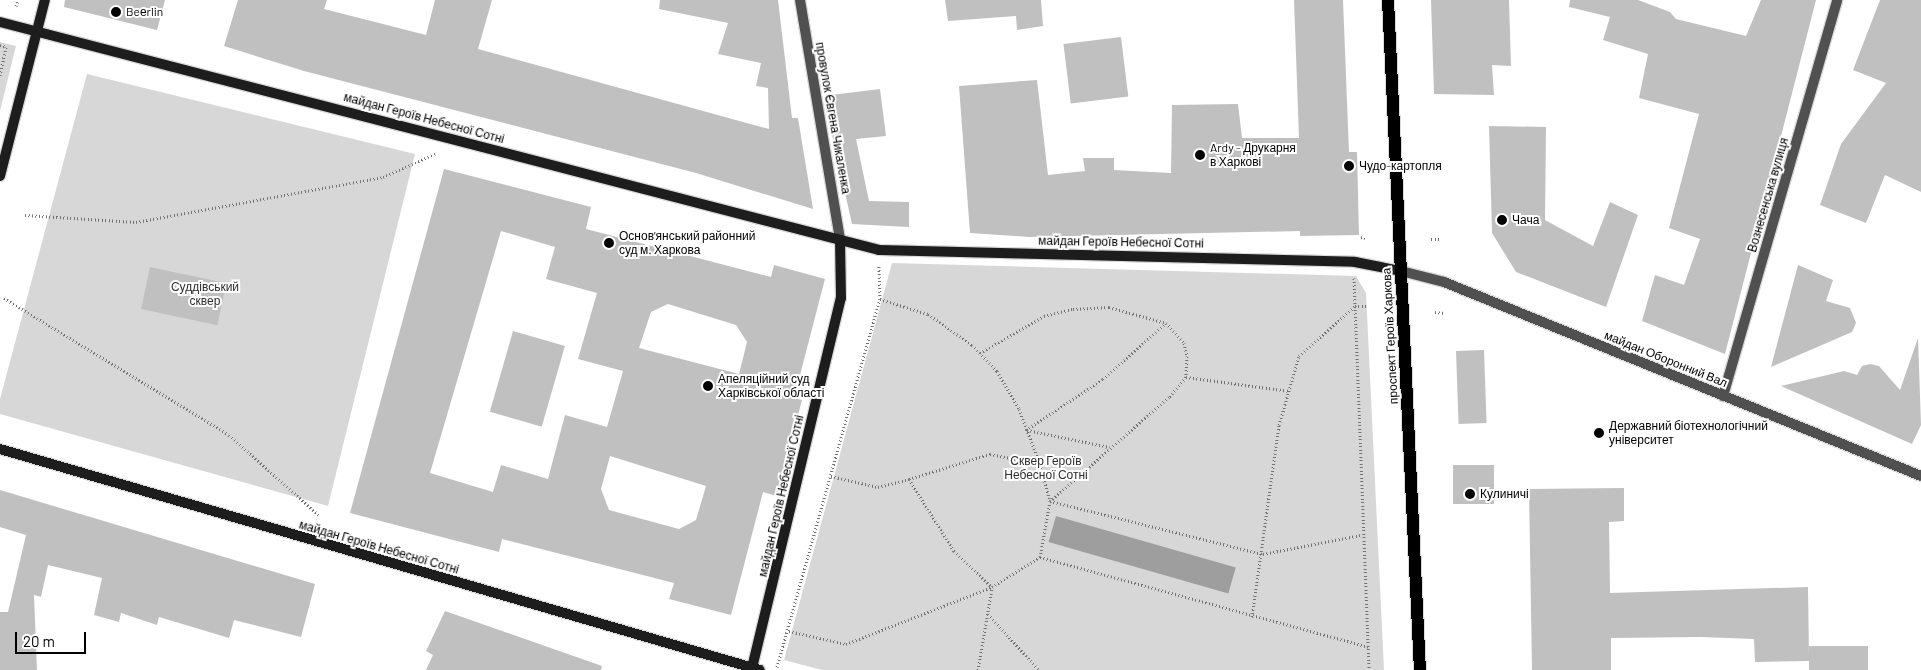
<!DOCTYPE html>
<html>
<head>
<meta charset="utf-8">
<style>
	body { margin:0 }
	#map { position:relative; width:1921px; height:670px; overflow:hidden; background:#fff; font-family:Barlow,sans-serif }
	div>[style] { position:absolute }
	[style*='--x'] { left:calc(var(--x)*1px); top:calc(var(--y)*1px); width:calc(var(--w)*1px); rotate:calc(var(--a)*1deg) }
	.green>* { inset:0; background:#d7d7d7 }
	.water>* { inset:0; background:#9e9e9e; transform-origin:0 0 }
	.building>* { inset:0; background:#c0c0c0; transform-origin:0 0 }
	.path>* { height:3px; margin-top:-1.5px; transform-origin:0; background:repeating-linear-gradient(90deg,#727272 0 1px,transparent 0 3.5px) }
	.roads { filter:drop-shadow(1px 0 #dbdbdb) drop-shadow(-1px 0 #dbdbdb) drop-shadow(0 1px #dbdbdb) drop-shadow(0 -1px #dbdbdb) }
	.service>* { height:10px; margin:-5px; padding:0 5px; transform-origin:5px; border-radius:5px; background:#505050 }
	.minor>* { height:10px; margin:-5px; padding:0 5px; transform-origin:5px; border-radius:5px; background:#505050 }
	.tertiary>* { height:10px; margin:-5px; padding:0 5px; transform-origin:5px; border-radius:5px; background:#505050 }
	.secondary>* { height:10px; margin:-5px; padding:0 5px; transform-origin:5px; border-radius:5px; background:#1d1d1d }
	.primary>* { height:12px; margin:-6px; padding:0 6px; transform-origin:6px; border-radius:6px; background:#000 }
	.tram>* { height:1px; margin:-0.5px; padding:0 0.5px; transform-origin:0.5px; border-radius:0.5px; background:#000 }
	.dots>* { width:14px; height:14px; translate:-50% -50%; box-sizing:border-box; border:2px solid #fff; border-radius:50% }
	span { translate:-50% -50%; white-space:nowrap; text-align:center; line-height:1.15; -webkit-text-stroke:4px #fff; paint-order:stroke }
	.poi-label { font-size:12px; color:#000 }
	.left { translate:0 -50%; text-align:left }
	.street-label { font-size:12px; color:#000 }
	.park-label { font-size:12px; color:#2e2e2e }
	.scale { position:absolute; left:15px; top:632px; width:71px; height:22px; box-sizing:border-box; border:2px solid #000; border-top:0; padding-left:6px; font-size:15px; line-height:18px; white-space:nowrap; color:#000; -webkit-text-stroke:4px #fff; paint-order:stroke }
</style>
</head>
<body>
<div id="map">
	<div class="green">
		<div style="clip-path:polygon(0 42px,16px 46px,0 111px)"></div>
		<div style="clip-path:polygon(87px 74px,415px 154px,328px 506px,0 414px,0 399px)"></div>
		<div style="clip-path:polygon(892px 263px,1356px 276px,1366px 293px,1384px 670px,822px 670px,784px 660px)"></div>
	</div>
	<div class="water">
		<div style="left:1056px;top:516px;width:187px;height:27px;rotate:16deg"></div>
	</div>
	<div class="building">
		<div style="clip-path:polygon(65px 0,165px 0,157px 30px,64px 7px)"></div>
		<div style="clip-path:polygon(238px 0,327px 0,324px 9px,426px 35px,435px 0,492px 0,478px 49px,769px 129px,768px 88px,756px 86px,761px 63px,718px 54px,728px 23px,659px 9px,660px 0,778px 0,792px 118px,798px 118px,813px 209px,696px 173px,304px 71px,224px 46px)"></div>
		<div style="clip-path:polygon(945px 0,1041px 0,1043px 26px,1017px 30px,1016px 16px,948px 21px)"></div>
		<div style="clip-path:polygon(1294px 0,1343px 0,1349px 152px,1357px 152px,1359px 235px,1300px 236px,1300px 231px,1029px 237px,970px 233px,959px 86px,1037px 80px,1048px 175px,1085px 171px,1083px 158px,1114px 158px,1114px 170px,1171px 173px,1172px 105px,1238px 104px,1242px 138px,1299px 138px)"></div>
		<div style="clip-path:polygon(1431px 0,1509px 0,1511px 66px,1492px 65px,1494px 95px,1434px 94px)"></div>
		<div style="clip-path:polygon(1570px 0,1638px 0,1670px 12px,1676px 19px,1746px 36px,1761px 0,1816px 0,1725px 354px,1642px 321px,1655px 275px,1684px 285px,1700px 239px,1669px 228px,1699px 114px,1639px 98px,1648px 54px,1603px 40px,1610px 17px,1569px 7px)"></div>
		<div style="clip-path:polygon(1880px 0,1921px 0,1921px 192px,1885px 175px,1866px 223px,1820px 205px,1841px 144px,1886px 83px,1853px 70px)"></div>
		<div style="left:1121px;top:37px;width:60px;height:58px;rotate:83deg"></div>
		<div style="clip-path:polygon(880px 89px,886px 136px,856px 139px,869px 201px,909px 202px,909px 227px,852px 224px,829px 121px,834px 121px,831px 95px)"></div>
		<div style="clip-path:polygon(1489px 126px,1546px 127px,1545px 220px,1593px 246px,1610px 202px,1638px 215px,1606px 307px,1516px 272px,1492px 233px)"></div>
		<div style="clip-path:polygon(evenodd,444px 169px,591px 207px,586px 229px,771px 277px,774px 265px,825px 279px,794px 398px,802px 400px,777px 496px,763px 492px,731px 615px,669px 599px,674px 583px,502px 539px,499px 552px,350px 513px,444px 169px,501px 231px,555px 247px,546px 279px,597px 293px,578px 359px,623px 371px,607px 427px,565px 415px,548px 479px,501px 465px,493px 492px,430px 473px,501px 231px,444px 169px,668px 304px,736px 325px,747px 342px,739px 374px,639px 348px,651px 312px,668px 304px,444px 169px,610px 456px,706px 486px,696px 520px,679px 529px,609px 510px,601px 489px,610px 456px)"></div>
		<div style="clip-path:polygon(1798px 265px,1833px 280px,1826px 301px,1850px 308px,1856px 323px,1852px 332px,1771px 367px)"></div>
		<div style="left:150px;top:267px;width:78px;height:43px;rotate:12deg"></div>
		<div style="left:513px;top:331px;width:54px;height:84px;rotate:16deg"></div>
		<div style="clip-path:polygon(1918px 338px,1921px 425px,1912px 444px,1781px 386px,1844px 371px,1857px 375px,1862px 366px,1870px 364px,1879px 366px,1900px 390px)"></div>
		<div style="left:1484px;top:350px;width:73px;height:28px;rotate:88deg"></div>
		<div style="left:1494px;top:465px;width:39px;height:41px;rotate:90deg"></div>
		<div style="clip-path:polygon(1624px 488px,1624px 521px,1609px 522px,1610px 593px,1808px 587px,1809px 657px,1809px 646px,1868px 646px,1868px 670px,1809px 670px,1809px 661px,1755px 662px,1754px 639px,1701px 637px,1611px 638px,1611px 670px,1532px 670px,1529px 489px)"></div>
		<div style="clip-path:polygon(0 490px,315px 584px,301px 637px,234px 620px,229px 638px,159px 617px,157px 625px,121px 613px,119px 622px,94px 615px,102px 578px,48px 565px,41px 597px,34px 595px,37px 670px,0 670px,0 612px,8px 612px,26px 535px,0 527px)"></div>
		<div style="clip-path:polygon(445px 611px,602px 666px,601px 670px,426px 670px,433px 655px,426px 651px)"></div>
	</div>
	<div class="path">
		<div style="--x:16;--y:6;--w:6;--a:-72"></div>
		<div style="--x:0;--y:45;--w:6;--a:18"></div>
		<div style="--x:6;--y:47;--w:29;--a:102"></div>
		<div style="--x:25;--y:215;--w:111;--a:3.6"></div>
		<div style="--x:136;--y:222;--w:251;--a:-10.3"></div>
		<div style="--x:383;--y:177;--w:59;--a:-24"></div>
		<div style="--x:1361;--y:237;--w:4;--a:14"></div>
		<div style="--x:1431;--y:239;--w:10;--a:0"></div>
		<div style="--x:1354;--y:278;--w:392;--a:87.8"></div>
		<div style="--x:4;--y:298;--w:263;--a:31.3"></div>
		<div style="--x:229;--y:435;--w:122;--a:41.7"></div>
		<div style="--x:880;--y:299;--w:50;--a:17.4"></div>
		<div style="--x:928;--y:314;--w:54;--a:35.2"></div>
		<div style="--x:972;--y:345;--w:36;--a:46"></div>
		<div style="--x:997;--y:371;--w:44;--a:59.9"></div>
		<div style="--x:1019;--y:409;--w:59;--a:69.1"></div>
		<div style="--x:1435;--y:312;--w:10;--a:6"></div>
		<div style="--x:980;--y:353;--w:74;--a:-30"></div>
		<div style="--x:1044;--y:316;--w:30;--a:-14"></div>
		<div style="--x:1073;--y:309;--w:36;--a:-3"></div>
		<div style="--x:1109;--y:307;--w:59;--a:15.7"></div>
		<div style="--x:1166;--y:323;--w:27;--a:48"></div>
		<div style="--x:1184;--y:343;--w:13;--a:77"></div>
		<div style="--x:1187;--y:356;--w:21;--a:93"></div>
		<div style="--x:1186;--y:377;--w:26;--a:130"></div>
		<div style="--x:1169;--y:397;--w:158;--a:138.8"></div>
		<div style="--x:1050;--y:501;--w:57;--a:100.1"></div>
		<div style="--x:1186;--y:377;--w:104;--a:7.7"></div>
		<div style="--x:1026;--y:430;--w:92;--a:-33.5"></div>
		<div style="--x:1103;--y:379;--w:84;--a:-41.6"></div>
		<div style="--x:1027;--y:430;--w:84;--a:11.7"></div>
		<div style="--x:831;--y:476;--w:48;--a:13.2"></div>
		<div style="--x:878;--y:487;--w:32;--a:-14"></div>
		<div style="--x:909;--y:479;--w:85;--a:58"></div>
		<div style="--x:954;--y:551;--w:52;--a:43.5"></div>
		<div style="--x:992;--y:587;--w:57;--a:-32"></div>
		<div style="--x:1040;--y:557;--w:340;--a:15.3"></div>
		<div style="--x:909;--y:479;--w:85;--a:-17.2"></div>
		<div style="--x:990;--y:454;--w:51;--a:11.3"></div>
		<div style="--x:1040;--y:464;--w:38;--a:75"></div>
		<div style="--x:1050;--y:501;--w:219;--a:14"></div>
		<div style="--x:1263;--y:554;--w:100;--a:-11"></div>
		<div style="--x:988;--y:614;--w:76;--a:47.7"></div>
		<div style="--x:1252;--y:617;--w:194;--a:-82"></div>
		<div style="--x:1279;--y:425;--w:72;--a:-73.8"></div>
		<div style="--x:1299;--y:356;--w:75;--a:-41.8"></div>
		<div style="--x:1355;--y:306;--w:12;--a:0"></div>
		<div style="--x:789;--y:631;--w:58;--a:12.8"></div>
		<div style="--x:846;--y:644;--w:157;--a:-21.3"></div>
		<div style="--x:777;--y:667;--w:382;--a:-74.4"></div>
		<div style="--x:880;--y:299;--w:34;--a:-92"></div>
		<div style="--x:978;--y:670;--w:83;--a:-80.3"></div>
	</div>
	<div class="roads">
		<div class="service">
			<div style="--x:800;--y:0;--w:243;--a:80.5"></div>
		</div>
		<div class="minor">
			<div style="--x:1723;--y:396;--w:412;--a:-73.9"></div>
		</div>
		<div class="tertiary">
			<div style="--x:1401;--y:271;--w:44;--a:14.3"></div>
			<div style="--x:1444;--y:282;--w:515;--a:22.13"></div>
		</div>
		<div class="secondary">
			<div style="--x:0;--y:22;--w:908;--a:14.54"></div>
			<div style="--x:879;--y:250;--w:476;--a:1.4"></div>
			<div style="--x:1355;--y:262;--w:47;--a:11.1"></div>
			<div style="--x:0;--y:176;--w:182;--a:-75.7"></div>
			<div style="--x:0;--y:449;--w:791;--a:16.21"></div>
			<div style="--x:752;--y:668;--w:381;--a:-76.5"></div>
			<div style="--x:841;--y:298;--w:58;--a:-91"></div>
		</div>
		<div class="primary">
			<div style="--x:1388;--y:0;--w:671;--a:87.27"></div>
		</div>
	</div>
	<div class="tram">
		<div style="--x:1383;--y:0;--w:671;--a:87.27"></div>
		<div style="--x:1392;--y:0;--w:671;--a:87.27"></div>
	</div>
	<div class="dots">
		<div style="left:116px;top:12px;background:#000"></div>
		<div style="left:1200px;top:155px;background:#000"></div>
		<div style="left:1349px;top:166px;background:#000"></div>
		<div style="left:1502px;top:220px;background:#000"></div>
		<div style="left:609px;top:243px;background:#000"></div>
		<div style="left:708px;top:386px;background:#000"></div>
		<div style="left:1599px;top:433px;background:#000"></div>
		<div style="left:1470px;top:494px;background:#000"></div>
	</div>
	<div class="poi-label">
		<span class="left" style="left:126px;top:12px">Beеrlin</span>
		<span class="left" style="left:1210px;top:155px">Ardy - Друкарня<br>в Харкові</span>
		<span class="left" style="left:1359px;top:166px">Чудо-картопля</span>
		<span class="left" style="left:1512px;top:220px">Чача</span>
		<span class="left" style="left:619px;top:243px">Основ'янський районний<br>суд м. Харкова</span>
		<span class="left" style="left:718px;top:386px">Апеляційний суд<br>Харківської області</span>
		<span class="left" style="left:1609px;top:433px">Державний біотехнологічний<br>університет</span>
		<span class="left" style="left:1480px;top:494px">Кулиничі</span>
	</div>
	<div class="street-label">
		<span style="left:424px;top:118px;rotate:15deg">майдан Героїв Небесної Сотні</span>
		<span style="left:833px;top:118px;rotate:80deg">провулок Євгена Чикаленка</span>
		<span style="left:1768px;top:195px;rotate:-74deg">Вознесенська вулиця</span>
		<span style="left:1121px;top:242px;rotate:1deg">майдан Героїв Небесної Сотні</span>
		<span style="left:1390px;top:336px;rotate:-93deg">проспект Героїв Харкова</span>
		<span style="left:1666px;top:359px;rotate:22deg">майдан Оборонний Вал</span>
		<span style="left:781px;top:496px;rotate:-77deg">майдан Героїв Небесної Сотні</span>
		<span style="left:379px;top:547px;rotate:16deg">майдан Героїв Небесної Сотні</span>
	</div>
	<div class="park-label">
		<span style="left:205px;top:294px">Суддівський<br>сквер</span>
		<span style="left:1046px;top:468px">Сквер Героїв<br>Небесної Сотні</span>
	</div>
	<div class="scale">20 m</div>
</div>
</body>
</html>
